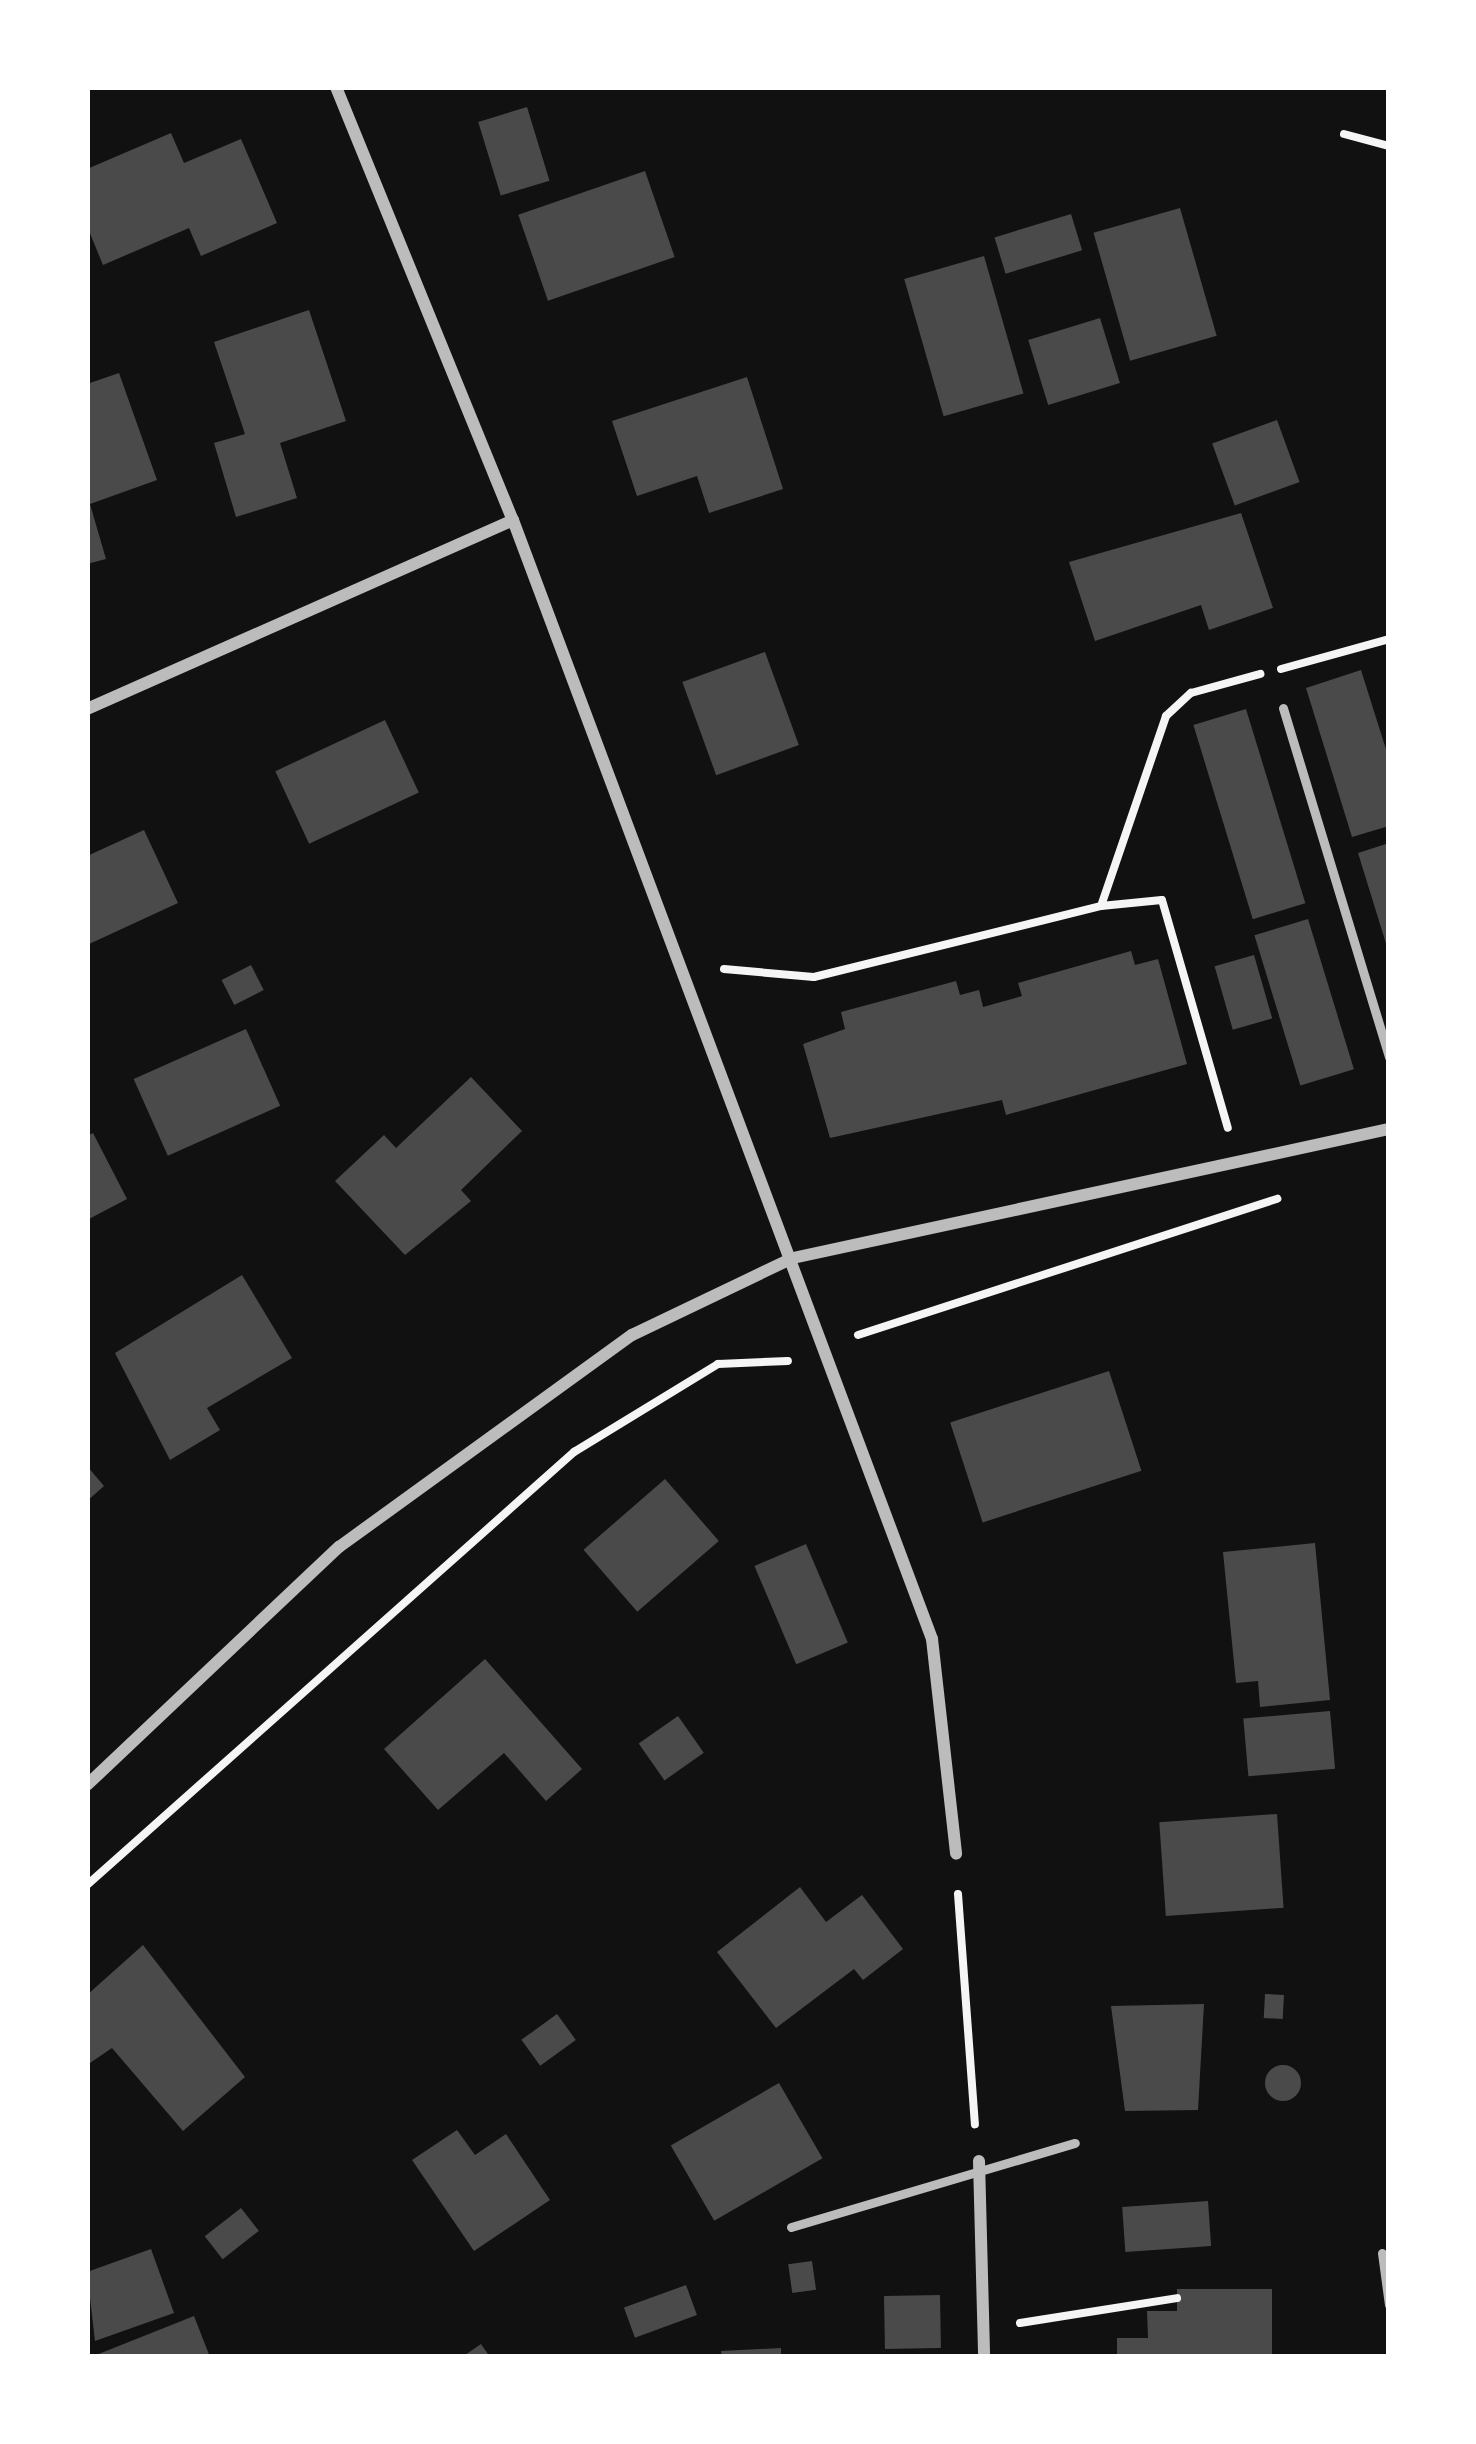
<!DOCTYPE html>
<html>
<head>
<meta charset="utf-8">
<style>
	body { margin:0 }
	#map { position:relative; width:1476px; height:2444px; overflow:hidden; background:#111; font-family:Mulish,sans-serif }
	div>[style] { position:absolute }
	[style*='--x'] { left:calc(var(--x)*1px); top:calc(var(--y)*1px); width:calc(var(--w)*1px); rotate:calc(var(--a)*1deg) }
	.building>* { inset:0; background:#4a4a4a; transform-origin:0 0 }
	.round { border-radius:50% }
	.path>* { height:8px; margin:-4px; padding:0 4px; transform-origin:4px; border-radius:4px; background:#f5f5f5 }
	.service>* { height:9px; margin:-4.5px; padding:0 4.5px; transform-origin:4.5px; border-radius:4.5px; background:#bcbcbc }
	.minor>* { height:12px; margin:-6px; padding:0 6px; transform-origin:6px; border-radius:6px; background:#bcbcbc }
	span { translate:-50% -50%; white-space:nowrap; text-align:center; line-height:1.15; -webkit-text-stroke:10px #fff; paint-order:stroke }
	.frame { position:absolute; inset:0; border:90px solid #fff; pointer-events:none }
</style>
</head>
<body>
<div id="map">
	<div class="building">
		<div style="left:527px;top:107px;width:77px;height:51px;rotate:73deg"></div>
		<div style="clip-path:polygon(171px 133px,184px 163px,241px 139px,277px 223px,201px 256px,189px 228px,103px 265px,87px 226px,87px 169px)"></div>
		<div style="left:645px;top:171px;width:91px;height:134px;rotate:71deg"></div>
		<div style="left:1180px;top:208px;width:133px;height:90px;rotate:74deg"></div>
		<div style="left:1071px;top:214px;width:38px;height:80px;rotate:73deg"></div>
		<div style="left:984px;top:256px;width:143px;height:83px;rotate:74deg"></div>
		<div style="clip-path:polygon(309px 310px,346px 421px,280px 443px,297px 498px,236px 517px,214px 443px,245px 434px,214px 342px)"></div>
		<div style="left:1100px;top:318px;width:68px;height:75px;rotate:73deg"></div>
		<div style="clip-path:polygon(119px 373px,157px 480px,90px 504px,106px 559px,87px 564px,87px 384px)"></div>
		<div style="clip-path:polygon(747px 377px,783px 489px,709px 513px,697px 476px,637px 496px,612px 421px)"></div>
		<div style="left:1277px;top:420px;width:66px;height:69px;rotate:70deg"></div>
		<div style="clip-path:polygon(1241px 513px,1273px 608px,1209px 630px,1201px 605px,1095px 641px,1069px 562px)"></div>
		<div style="left:765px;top:652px;width:99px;height:88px;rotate:70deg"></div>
		<div style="clip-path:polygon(1361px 670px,1389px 759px,1389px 826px,1352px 837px,1306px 688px)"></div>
		<div style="left:1246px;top:709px;width:203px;height:55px;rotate:73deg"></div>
		<div style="left:385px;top:720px;width:80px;height:121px;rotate:65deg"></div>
		<div style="clip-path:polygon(144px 830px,178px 903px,87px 945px,87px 856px)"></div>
		<div style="clip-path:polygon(1389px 843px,1389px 949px,1388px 950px,1358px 853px)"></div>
		<div style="left:1308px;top:919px;width:157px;height:56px;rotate:73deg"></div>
		<div style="clip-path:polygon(1131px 951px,1135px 965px,1158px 959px,1187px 1064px,1006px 1115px,1002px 1100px,830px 1138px,803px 1044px,845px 1029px,841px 1012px,956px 981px,960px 995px,979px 990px,983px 1007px,1022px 996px,1018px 983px)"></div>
		<div style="left:1254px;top:955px;width:66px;height:41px;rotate:74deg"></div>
		<div style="left:251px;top:965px;width:28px;height:33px;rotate:63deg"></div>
		<div style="left:246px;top:1029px;width:84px;height:123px;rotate:66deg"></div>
		<div style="clip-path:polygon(471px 1077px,522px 1131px,461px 1190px,471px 1201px,405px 1255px,335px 1181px,384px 1135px,396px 1148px)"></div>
		<div style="clip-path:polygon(93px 1133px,127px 1199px,87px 1220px,87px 1136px)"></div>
		<div style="clip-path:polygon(242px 1275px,292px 1358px,207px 1408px,220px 1430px,170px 1460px,115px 1353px)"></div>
		<div style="left:1109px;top:1371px;width:105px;height:167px;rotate:72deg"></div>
		<div style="clip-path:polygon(87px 1466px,104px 1486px,87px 1501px)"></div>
		<div style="left:665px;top:1479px;width:82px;height:108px;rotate:49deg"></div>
		<div style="clip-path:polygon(1315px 1543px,1330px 1700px,1260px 1707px,1258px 1681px,1236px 1683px,1223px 1552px)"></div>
		<div style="left:806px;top:1544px;width:107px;height:56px;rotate:67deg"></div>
		<div style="clip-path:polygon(485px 1659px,582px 1769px,546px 1801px,504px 1753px,438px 1810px,384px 1749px)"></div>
		<div style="left:1330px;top:1711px;width:58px;height:87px;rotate:85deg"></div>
		<div style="left:678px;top:1716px;width:45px;height:48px;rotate:55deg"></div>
		<div style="left:1277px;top:1814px;width:94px;height:118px;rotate:86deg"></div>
		<div style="clip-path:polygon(800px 1887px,826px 1922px,862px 1895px,903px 1949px,863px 1980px,854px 1969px,776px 2028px,717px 1952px)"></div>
		<div style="clip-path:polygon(143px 1945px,245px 2077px,183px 2131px,112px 2048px,87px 2065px,87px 1995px)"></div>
		<div style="left:1265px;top:1994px;width:19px;height:24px;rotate:3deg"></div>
		<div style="clip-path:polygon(1204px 2004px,1198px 2110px,1125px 2111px,1111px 2006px)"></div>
		<div style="left:557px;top:2014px;width:32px;height:44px;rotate:54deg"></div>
		<div class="round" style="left:1265px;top:2065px;width:36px;height:36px"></div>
		<div style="left:779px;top:2083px;width:87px;height:125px;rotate:60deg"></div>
		<div style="clip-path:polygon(457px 2130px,475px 2155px,506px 2134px,550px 2200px,474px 2251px,412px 2160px)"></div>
		<div style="left:1208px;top:2201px;width:45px;height:86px;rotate:86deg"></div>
		<div style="left:241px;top:2208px;width:29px;height:46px;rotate:52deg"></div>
		<div style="clip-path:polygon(151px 2249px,174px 2313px,95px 2341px,87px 2272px)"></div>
		<div style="left:812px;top:2261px;width:29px;height:24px;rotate:82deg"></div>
		<div style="left:686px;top:2285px;width:32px;height:66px;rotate:70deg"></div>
		<div style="clip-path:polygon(1177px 2289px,1272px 2289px,1272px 2357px,1117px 2357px,1117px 2338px,1148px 2338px,1147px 2311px,1177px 2311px)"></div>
		<div style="left:940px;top:2295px;width:53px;height:56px;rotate:89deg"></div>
		<div style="clip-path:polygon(194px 2316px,210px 2357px,91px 2357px)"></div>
		<div style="clip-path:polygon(481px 2344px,490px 2357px,462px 2357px)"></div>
		<div style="clip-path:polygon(781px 2348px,781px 2357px,722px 2357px,721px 2351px)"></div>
	</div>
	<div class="path">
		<div style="--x:1344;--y:134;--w:47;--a:14.9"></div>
		<div style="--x:1281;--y:669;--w:112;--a:-15.5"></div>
		<div style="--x:1101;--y:906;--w:61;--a:-5.6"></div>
		<div style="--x:1162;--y:900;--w:237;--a:73.9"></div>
		<div style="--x:724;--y:969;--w:90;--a:5.1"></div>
		<div style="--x:814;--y:977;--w:296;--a:-13.9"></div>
		<div style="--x:1101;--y:906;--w:201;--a:-71.1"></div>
		<div style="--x:1166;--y:716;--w:34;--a:-43"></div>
		<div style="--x:1191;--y:693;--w:72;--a:-15.4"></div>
		<div style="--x:858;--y:1335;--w:441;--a:-18"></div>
		<div style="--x:87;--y:1885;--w:652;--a:-41.64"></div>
		<div style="--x:574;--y:1452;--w:169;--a:-31.4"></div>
		<div style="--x:718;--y:1364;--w:70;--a:-2.5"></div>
		<div style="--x:958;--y:1894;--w:231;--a:85.8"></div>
		<div style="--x:1020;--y:2323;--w:159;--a:-9"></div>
	</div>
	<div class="service">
		<div style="--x:1283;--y:708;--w:365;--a:73.1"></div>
		<div style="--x:791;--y:2227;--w:296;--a:-16.5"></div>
		<div style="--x:1382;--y:2253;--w:52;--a:82.3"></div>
	</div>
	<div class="minor">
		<div style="--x:336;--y:87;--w:468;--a:67.8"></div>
		<div style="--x:513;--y:520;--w:1195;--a:69.47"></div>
		<div style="--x:932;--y:1639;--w:216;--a:83.6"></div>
		<div style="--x:87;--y:709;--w:466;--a:-23.9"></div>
		<div style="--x:87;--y:1785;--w:347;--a:-43.4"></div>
		<div style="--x:339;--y:1547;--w:362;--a:-35.9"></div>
		<div style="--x:632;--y:1335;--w:178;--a:-25.6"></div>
		<div style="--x:793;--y:1258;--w:610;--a:-12.21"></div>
		<div style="--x:979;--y:2161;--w:196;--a:88.5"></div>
	</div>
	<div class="frame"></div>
</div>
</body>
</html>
